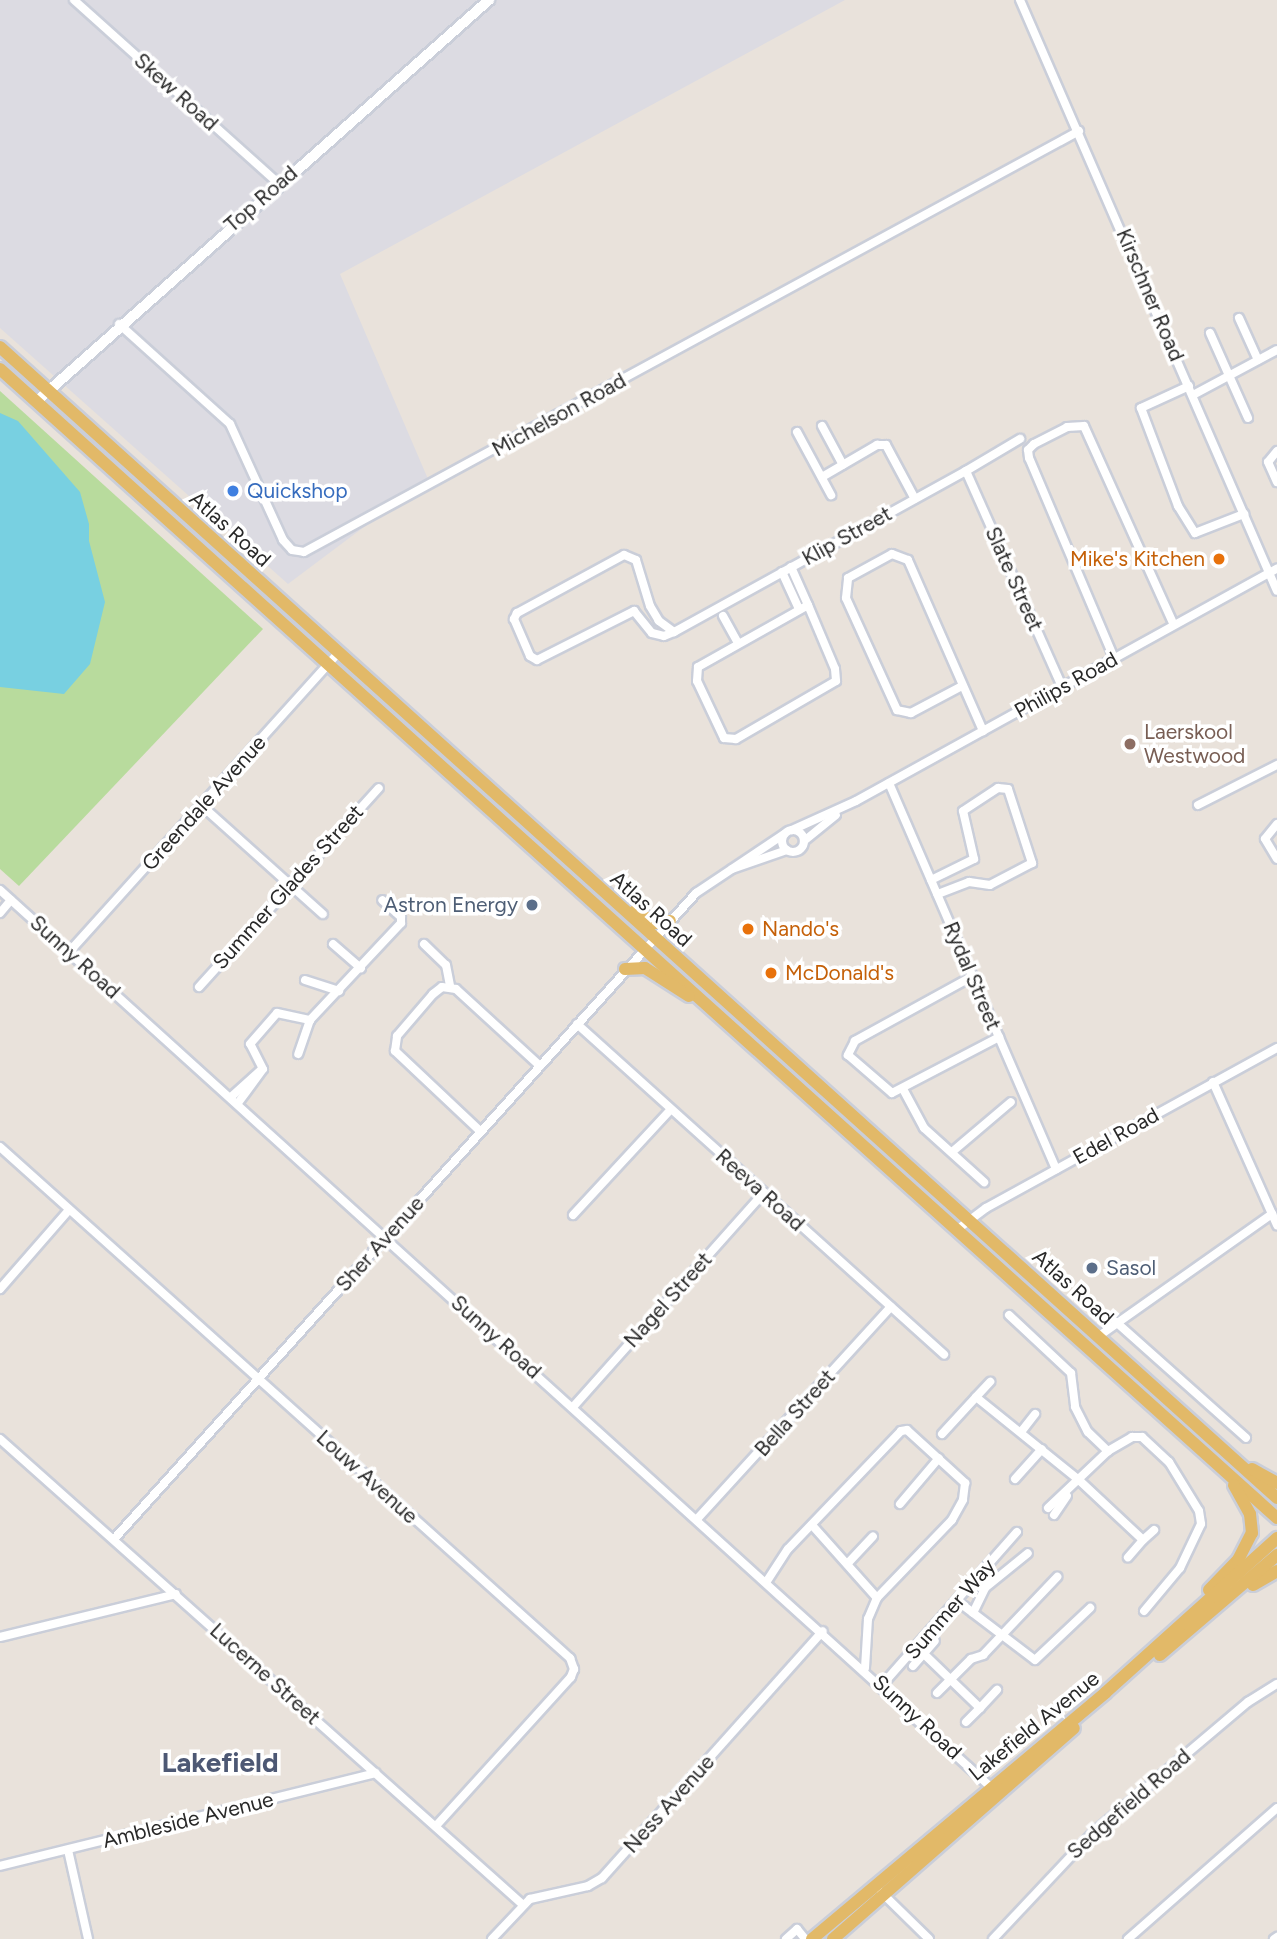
<!DOCTYPE html>
<html>
<head>
<meta charset="utf-8">
<style>
	body { margin:0 }
	#map { position:relative; width:1277px; height:1939px; overflow:hidden; background:#e9e2db; font-family:Figtree,sans-serif }
	div>[style] { position:absolute }
	[style*='--x'] { left:calc(var(--x)*1px); top:calc(var(--y)*1px); width:calc(var(--w)*1px); rotate:calc(var(--a)*1deg) }
	.industrial>* { inset:0; background:#dcdbe2 }
	.green>* { inset:0; background:#b8db9d }
	.water>* { inset:0; background:#78d0e1 }
	.roads { filter:drop-shadow(2px 0 #caced9) drop-shadow(-2px 0 #caced9) drop-shadow(0 2px #caced9) drop-shadow(0 -2px #caced9) }
	.minor>* { height:8px; margin:-4px; padding:0 4px; transform-origin:4px; border-radius:4px; background:#fff }
	.minor>.ring { margin:-4px; padding:0; box-sizing:content-box; background:none; border:8px solid #fff; border-radius:50% }
	.tertiary>* { height:10px; margin:-5px; padding:0 5px; transform-origin:5px; border-radius:5px; background:#fff }
	.primary>* { height:12px; margin:-6px; padding:0 6px; transform-origin:6px; border-radius:6px; background:#e2b968 }
	.dots>* { width:19px; height:19px; translate:-50% -50%; box-sizing:border-box; border:4px solid #fff; border-radius:50% }
	span { translate:-50% -50%; white-space:nowrap; text-align:center; line-height:1.15; -webkit-text-stroke:7px #fff; paint-order:stroke }
	.street-label { font-size:21px; color:#282828 }
	.shop-label { font-size:21px; color:#366cbe }
	.left { translate:0 -50%; text-align:left }
	.food-label { font-size:21px; color:#c56008 }
	.right { translate:-100% -50%; text-align:right }
	.education-label { font-size:21px; color:#785e54 }
	.service-label { font-size:21px; color:#4e5e75 }
	.district-label { font-size:28px; color:#4d5874; font-weight:700 }
</style>
</head>
<body>
<div id="map">
	<div class="industrial">
		<div style="clip-path:polygon(0 0,845px 0,340px 274px,428px 479px,288px 584px,0 328px)"></div>
	</div>
	<div class="green">
		<div style="clip-path:polygon(0 391px,263px 629px,19px 886px,0 869px)"></div>
	</div>
	<div class="water">
		<div style="clip-path:polygon(0 413px,18px 421px,80px 492px,89px 524px,89px 541px,105px 602px,90px 664px,64px 694px,0 687px)"></div>
	</div>
	<div class="roads">
		<div class="minor">
			<div style="--x:74;--y:0;--w:275;--a:41.9"></div>
			<div style="--x:1020;--y:0;--w:644;--a:66.5"></div>
			<div style="--x:1239;--y:318;--w:46;--a:65.7"></div>
			<div style="--x:119;--y:324;--w:149;--a:42"></div>
			<div style="--x:230;--y:424;--w:128;--a:65.4"></div>
			<div style="--x:283;--y:540;--w:13;--a:48"></div>
			<div style="--x:292;--y:550;--w:12;--a:9"></div>
			<div style="--x:304;--y:552;--w:882;--a:-28.51"></div>
			<div style="--x:1210;--y:333;--w:93;--a:65.9"></div>
			<div style="--x:1189;--y:386;--w:53;--a:155.4"></div>
			<div style="--x:1141;--y:408;--w:105;--a:69.3"></div>
			<div style="--x:1178;--y:506;--w:32;--a:58"></div>
			<div style="--x:1195;--y:533;--w:53;--a:-21.2"></div>
			<div style="--x:1193;--y:395;--w:95;--a:-28.2"></div>
			<div style="--x:822;--y:426;--w:44;--a:61.7"></div>
			<div style="--x:797;--y:432;--w:72;--a:61.6"></div>
			<div style="--x:1277;--y:451;--w:14;--a:129"></div>
			<div style="--x:1268;--y:462;--w:22;--a:66"></div>
			<div style="--x:966;--y:471;--w:236;--a:66"></div>
			<div style="--x:822;--y:477;--w:64;--a:-30.2"></div>
			<div style="--x:877;--y:445;--w:9;--a:0"></div>
			<div style="--x:886;--y:445;--w:61;--a:61.8"></div>
			<div style="--x:791;--y:567;--w:42;--a:65.9"></div>
			<div style="--x:808;--y:605;--w:69;--a:67.1"></div>
			<div style="--x:835;--y:669;--w:12;--a:85"></div>
			<div style="--x:836;--y:681;--w:116;--a:149.9"></div>
			<div style="--x:736;--y:739;--w:12;--a:-175"></div>
			<div style="--x:724;--y:738;--w:63;--a:-115.3"></div>
			<div style="--x:697;--y:681;--w:14;--a:-86"></div>
			<div style="--x:698;--y:667;--w:126;--a:-29.4"></div>
			<div style="--x:782;--y:572;--w:41;--a:65.3"></div>
			<div style="--x:723;--y:616;--w:31;--a:61"></div>
			<div style="--x:674;--y:632;--w:19;--a:-144"></div>
			<div style="--x:659;--y:621;--w:17;--a:-121"></div>
			<div style="--x:650;--y:606;--w:48;--a:-106.9"></div>
			<div style="--x:636;--y:560;--w:13;--a:-157"></div>
			<div style="--x:624;--y:555;--w:122;--a:151.5"></div>
			<div style="--x:517;--y:613;--w:7;--a:117"></div>
			<div style="--x:514;--y:619;--w:40;--a:66.6"></div>
			<div style="--x:530;--y:656;--w:8;--a:30"></div>
			<div style="--x:537;--y:660;--w:109;--a:-26.8"></div>
			<div style="--x:634;--y:611;--w:28;--a:51"></div>
			<div style="--x:652;--y:633;--w:12;--a:14"></div>
			<div style="--x:664;--y:636;--w:11;--a:-22"></div>
			<div style="--x:674;--y:632;--w:333;--a:-28.9"></div>
			<div style="--x:966;--y:471;--w:63;--a:-30.7"></div>
			<div style="--x:1114;--y:658;--w:217;--a:-113"></div>
			<div style="--x:1029;--y:458;--w:8;--a:-97"></div>
			<div style="--x:1028;--y:450;--w:8;--a:-45"></div>
			<div style="--x:1034;--y:444;--w:37;--a:-27"></div>
			<div style="--x:1067;--y:427;--w:17;--a:-3"></div>
			<div style="--x:1084;--y:426;--w:218;--a:65.7"></div>
			<div style="--x:962;--y:686;--w:58;--a:152.1"></div>
			<div style="--x:911;--y:713;--w:14;--a:-168"></div>
			<div style="--x:897;--y:710;--w:123;--a:-114.5"></div>
			<div style="--x:846;--y:598;--w:20;--a:-84"></div>
			<div style="--x:848;--y:578;--w:50;--a:-28.6"></div>
			<div style="--x:892;--y:554;--w:17;--a:21"></div>
			<div style="--x:908;--y:560;--w:187;--a:66.3"></div>
			<div style="--x:889;--y:783;--w:421;--a:66.6"></div>
			<div style="--x:1198;--y:805;--w:89;--a:-26.9"></div>
			<div style="--x:202;--y:806;--w:162;--a:41.8"></div>
			<div style="--x:1277;--y:824;--w:19;--a:129"></div>
			<div style="--x:1265;--y:839;--w:23;--a:59"></div>
			<div style="--x:792;--y:830;--w:70;--a:-24.4"></div>
			<div style="--x:856;--y:801;--w:481;--a:-28.9"></div>
			<div class="ring" style="left:782px;top:830px;width:14px;height:14px"></div>
			<div style="--x:804;--y:841;--w:41;--a:-39.1"></div>
			<div style="--x:732;--y:869;--w:58;--a:-19.1"></div>
			<div style="--x:931;--y:880;--w:48;--a:-26"></div>
			<div style="--x:974;--y:859;--w:49;--a:-102.9"></div>
			<div style="--x:963;--y:811;--w:42;--a:-33.3"></div>
			<div style="--x:998;--y:788;--w:10;--a:6"></div>
			<div style="--x:1008;--y:789;--w:78;--a:72"></div>
			<div style="--x:1032;--y:863;--w:47;--a:152.4"></div>
			<div style="--x:990;--y:885;--w:21;--a:-172"></div>
			<div style="--x:969;--y:882;--w:34;--a:159"></div>
			<div style="--x:0;--y:890;--w:1341;--a:42.16"></div>
			<div style="--x:0;--y:913;--w:17;--a:-50"></div>
			<div style="--x:333;--y:944;--w:37;--a:41"></div>
			<div style="--x:424;--y:944;--w:30;--a:44"></div>
			<div style="--x:446;--y:965;--w:21;--a:79"></div>
			<div style="--x:69;--y:952;--w:402;--a:-48"></div>
			<div style="--x:973;--y:976;--w:135;--a:151.2"></div>
			<div style="--x:855;--y:1041;--w:16;--a:117"></div>
			<div style="--x:848;--y:1055;--w:58;--a:40.8"></div>
			<div style="--x:892;--y:1093;--w:121;--a:-27.6"></div>
			<div style="--x:305;--y:980;--w:36;--a:18"></div>
			<div style="--x:199;--y:987;--w:268;--a:-47.9"></div>
			<div style="--x:310;--y:1020;--w:133;--a:-46.8"></div>
			<div style="--x:401;--y:923;--w:6;--a:-90"></div>
			<div style="--x:401;--y:917;--w:25;--a:-138"></div>
			<div style="--x:577;--y:1024;--w:494;--a:42"></div>
			<div style="--x:263;--y:1069;--w:28;--a:-117"></div>
			<div style="--x:250;--y:1044;--w:41;--a:-48.9"></div>
			<div style="--x:277;--y:1013;--w:34;--a:12"></div>
			<div style="--x:310;--y:1020;--w:36;--a:109"></div>
			<div style="--x:1213;--y:1082;--w:157;--a:65.9"></div>
			<div style="--x:903;--y:1089;--w:44;--a:61.7"></div>
			<div style="--x:924;--y:1128;--w:81;--a:42"></div>
			<div style="--x:231;--y:1097;--w:40;--a:-42"></div>
			<div style="--x:238;--y:1103;--w:42;--a:-53.7"></div>
			<div style="--x:480;--y:1131;--w:117;--a:-136.7"></div>
			<div style="--x:395;--y:1051;--w:15;--a:-82"></div>
			<div style="--x:397;--y:1036;--w:55;--a:-49.4"></div>
			<div style="--x:433;--y:994;--w:11;--a:-38"></div>
			<div style="--x:442;--y:987;--w:14;--a:8"></div>
			<div style="--x:456;--y:989;--w:114;--a:42.5"></div>
			<div style="--x:0;--y:1147;--w:766;--a:41.88"></div>
			<div style="--x:570;--y:1658;--w:12;--a:70"></div>
			<div style="--x:574;--y:1669;--w:9;--a:111"></div>
			<div style="--x:571;--y:1677;--w:201;--a:132.2"></div>
			<div style="--x:952;--y:1152;--w:77;--a:-40.3"></div>
			<div style="--x:573;--y:1215;--w:144;--a:-47.2"></div>
			<div style="--x:958;--y:1229;--w:35;--a:-37"></div>
			<div style="--x:986;--y:1208;--w:332;--a:-28.8"></div>
			<div style="--x:0;--y:1289;--w:105;--a:-48.9"></div>
			<div style="--x:1009;--y:1315;--w:85;--a:43.1"></div>
			<div style="--x:1071;--y:1373;--w:34;--a:83"></div>
			<div style="--x:1075;--y:1407;--w:28;--a:63"></div>
			<div style="--x:1088;--y:1432;--w:28;--a:44"></div>
			<div style="--x:1116;--y:1322;--w:174;--a:41.7"></div>
			<div style="--x:1099;--y:1336;--w:212;--a:-35.2"></div>
			<div style="--x:976;--y:1397;--w:21;--a:-47"></div>
			<div style="--x:573;--y:1407;--w:287;--a:-48.3"></div>
			<div style="--x:1021;--y:1432;--w:23;--a:-52"></div>
			<div style="--x:942;--y:1434;--w:50;--a:-47.4"></div>
			<div style="--x:976;--y:1397;--w:134;--a:38.9"></div>
			<div style="--x:1080;--y:1481;--w:86;--a:43.1"></div>
			<div style="--x:1143;--y:1540;--w:23;--a:131"></div>
			<div style="--x:0;--y:1439;--w:699;--a:41.69"></div>
			<div style="--x:1015;--y:1479;--w:40;--a:-48"></div>
			<div style="--x:900;--y:1504;--w:60;--a:-49.7"></div>
			<div style="--x:1048;--y:1508;--w:83;--a:-43.5"></div>
			<div style="--x:1108;--y:1451;--w:28;--a:-30"></div>
			<div style="--x:1132;--y:1437;--w:10;--a:0"></div>
			<div style="--x:1142;--y:1437;--w:37;--a:43"></div>
			<div style="--x:1169;--y:1462;--w:57;--a:58.5"></div>
			<div style="--x:1199;--y:1511;--w:13;--a:81"></div>
			<div style="--x:1201;--y:1524;--w:49;--a:115.5"></div>
			<div style="--x:1180;--y:1568;--w:56;--a:129.9"></div>
			<div style="--x:1054;--y:1515;--w:23;--a:-56"></div>
			<div style="--x:698;--y:1518;--w:286;--a:-47.6"></div>
			<div style="--x:114;--y:1539;--w:870;--a:-47.98"></div>
			<div style="--x:696;--y:893;--w:106;--a:-33.8"></div>
			<div style="--x:1143;--y:1540;--w:15;--a:-42"></div>
			<div style="--x:849;--y:1562;--w:35;--a:-47"></div>
			<div style="--x:767;--y:1581;--w:38;--a:-57"></div>
			<div style="--x:788;--y:1549;--w:163;--a:-46.2"></div>
			<div style="--x:901;--y:1431;--w:6;--a:-9"></div>
			<div style="--x:907;--y:1430;--w:79;--a:42.4"></div>
			<div style="--x:965;--y:1483;--w:17;--a:97"></div>
			<div style="--x:963;--y:1500;--w:23;--a:119"></div>
			<div style="--x:952;--y:1520;--w:108;--a:133.9"></div>
			<div style="--x:877;--y:1598;--w:98;--a:-131.7"></div>
			<div style="--x:964;--y:1606;--w:89;--a:37.3"></div>
			<div style="--x:1035;--y:1660;--w:76;--a:-43.4"></div>
			<div style="--x:973;--y:1613;--w:28;--a:-64"></div>
			<div style="--x:985;--y:1588;--w:55;--a:-39.1"></div>
			<div style="--x:0;--y:1637;--w:181;--a:-13.7"></div>
			<div style="--x:924;--y:1654;--w:78;--a:44"></div>
			<div style="--x:980;--y:1708;--w:25;--a:-47"></div>
			<div style="--x:913;--y:1666;--w:33;--a:-49"></div>
			<div style="--x:865;--y:1668;--w:49;--a:-86.5"></div>
			<div style="--x:868;--y:1619;--w:23;--a:-67"></div>
			<div style="--x:882;--y:1685;--w:204;--a:-48.6"></div>
			<div style="--x:937;--y:1693;--w:48;--a:-45"></div>
			<div style="--x:971;--y:1659;--w:13;--a:-18"></div>
			<div style="--x:983;--y:1655;--w:108;--a:-46.5"></div>
			<div style="--x:966;--y:1722;--w:20;--a:-45"></div>
			<div style="--x:68;--y:1850;--w:91;--a:77.3"></div>
			<div style="--x:0;--y:1866;--w:387;--a:-13.9"></div>
			<div style="--x:881;--y:1892;--w:67;--a:44.4"></div>
			<div style="--x:492;--y:1939;--w:55;--a:-46.5"></div>
			<div style="--x:530;--y:1899;--w:59;--a:-12.6"></div>
			<div style="--x:588;--y:1886;--w:16;--a:-30"></div>
			<div style="--x:602;--y:1878;--w:331;--a:-48.2"></div>
			<div style="--x:786;--y:1939;--w:15;--a:-42"></div>
			<div style="--x:797;--y:1929;--w:13;--a:51"></div>
			<div style="--x:993;--y:1939;--w:147;--a:-46.7"></div>
			<div style="--x:1094;--y:1832;--w:202;--a:-40.2"></div>
			<div style="--x:1248;--y:1702;--w:34;--a:-32"></div>
			<div style="--x:1128;--y:1939;--w:198;--a:-41.3"></div>
			<div style="--x:1274;--y:1939;--w:4;--a:-34"></div>
		</div>
		<div class="tertiary">
			<div style="--x:36;--y:402;--w:606;--a:-41.59"></div>
		</div>
		<div class="primary">
			<div style="--x:0;--y:347;--w:1719;--a:42.03"></div>
			<div style="--x:0;--y:369;--w:1718;--a:41.98"></div>
			<div style="--x:635;--y:911;--w:23;--a:31"></div>
			<div style="--x:655;--y:923;--w:15;--a:-8"></div>
			<div style="--x:625;--y:969;--w:20;--a:-3"></div>
			<div style="--x:645;--y:968;--w:52;--a:32.5"></div>
			<div style="--x:1252;--y:1469;--w:29;--a:29"></div>
			<div style="--x:1253;--y:1585;--w:28;--a:-30"></div>
			<div style="--x:1209;--y:1590;--w:42;--a:-46"></div>
			<div style="--x:1238;--y:1560;--w:30;--a:-63"></div>
			<div style="--x:1252;--y:1533;--w:19;--a:-96"></div>
			<div style="--x:1250;--y:1514;--w:33;--a:-119"></div>
			<div style="--x:1160;--y:1655;--w:154;--a:-40.5"></div>
			<div style="--x:812;--y:1939;--w:383;--a:-40"></div>
			<div style="--x:1105;--y:1693;--w:232;--a:-42"></div>
			<div style="--x:833;--y:1939;--w:320;--a:-41.2"></div>
		</div>
	</div>
	<div class="dots">
		<div style="left:233px;top:491px;background:#3f7fe0"></div>
		<div style="left:1219px;top:559px;background:#e8710a"></div>
		<div style="left:1130px;top:744px;background:#8d6e63"></div>
		<div style="left:532px;top:905px;background:#5c6f8a"></div>
		<div style="left:748px;top:929px;background:#e8710a"></div>
		<div style="left:771px;top:973px;background:#e8710a"></div>
		<div style="left:1092px;top:1268px;background:#5c6f8a"></div>
	</div>
	<div class="street-label">
		<span style="left:176px;top:92px;rotate:42deg">Skew Road</span>
		<span style="left:261px;top:199px;rotate:-41deg">Top Road</span>
		<span style="left:1150px;top:295px;rotate:67deg">Kirschner Road</span>
		<span style="left:559px;top:415px;rotate:-29deg">Michelson Road</span>
		<span style="left:230px;top:529px;rotate:42deg">Atlas Road</span>
		<span style="left:847px;top:536px;rotate:-29deg">Klip Street</span>
		<span style="left:1014px;top:579px;rotate:66deg">Slate Street</span>
		<span style="left:1066px;top:685px;rotate:-29deg">Philips Road</span>
		<span style="left:204px;top:803px;rotate:-48deg">Greendale Avenue</span>
		<span style="left:288px;top:887px;rotate:-48deg">Summer Glades Street</span>
		<span style="left:651px;top:909px;rotate:42deg">Atlas Road</span>
		<span style="left:75px;top:957px;rotate:42deg">Sunny Road</span>
		<span style="left:972px;top:976px;rotate:67deg">Rydal Street</span>
		<span style="left:1116px;top:1136px;rotate:-29deg">Edel Road</span>
		<span style="left:760px;top:1190px;rotate:42deg">Reeva Road</span>
		<span style="left:380px;top:1244px;rotate:-48deg">Sher Avenue</span>
		<span style="left:1073px;top:1287px;rotate:42deg">Atlas Road</span>
		<span style="left:668px;top:1300px;rotate:-48deg">Nagel Street</span>
		<span style="left:496px;top:1337px;rotate:42deg">Sunny Road</span>
		<span style="left:795px;top:1413px;rotate:-48deg">Bella Street</span>
		<span style="left:367px;top:1477px;rotate:42deg">Louw Avenue</span>
		<span style="left:950px;top:1609px;rotate:-49deg">Summer Way</span>
		<span style="left:265px;top:1674px;rotate:42deg">Lucerne Street</span>
		<span style="left:917px;top:1717px;rotate:43deg">Sunny Road</span>
		<span style="left:1034px;top:1726px;rotate:-39deg">Lakefield Avenue</span>
		<span style="left:669px;top:1804px;rotate:-48deg">Ness Avenue</span>
		<span style="left:1129px;top:1804px;rotate:-41deg">Sedgefield Road</span>
		<span style="left:188px;top:1820px;rotate:-14deg">Ambleside Avenue</span>
	</div>
	<div class="shop-label">
		<span class="left" style="left:247px;top:491px">Quickshop</span>
	</div>
	<div class="food-label">
		<span class="right" style="left:1205px;top:559px">Mike's Kitchen</span>
		<span class="left" style="left:762px;top:929px">Nando's</span>
		<span class="left" style="left:785px;top:973px">McDonald's</span>
	</div>
	<div class="education-label">
		<span class="left" style="left:1144px;top:744px">Laerskool<br>Westwood</span>
	</div>
	<div class="service-label">
		<span class="right" style="left:518px;top:905px">Astron Energy</span>
		<span class="left" style="left:1106px;top:1268px">Sasol</span>
	</div>
	<div class="district-label">
		<span style="left:220px;top:1762px">Lakefield</span>
	</div>
</div>
</body>
</html>
